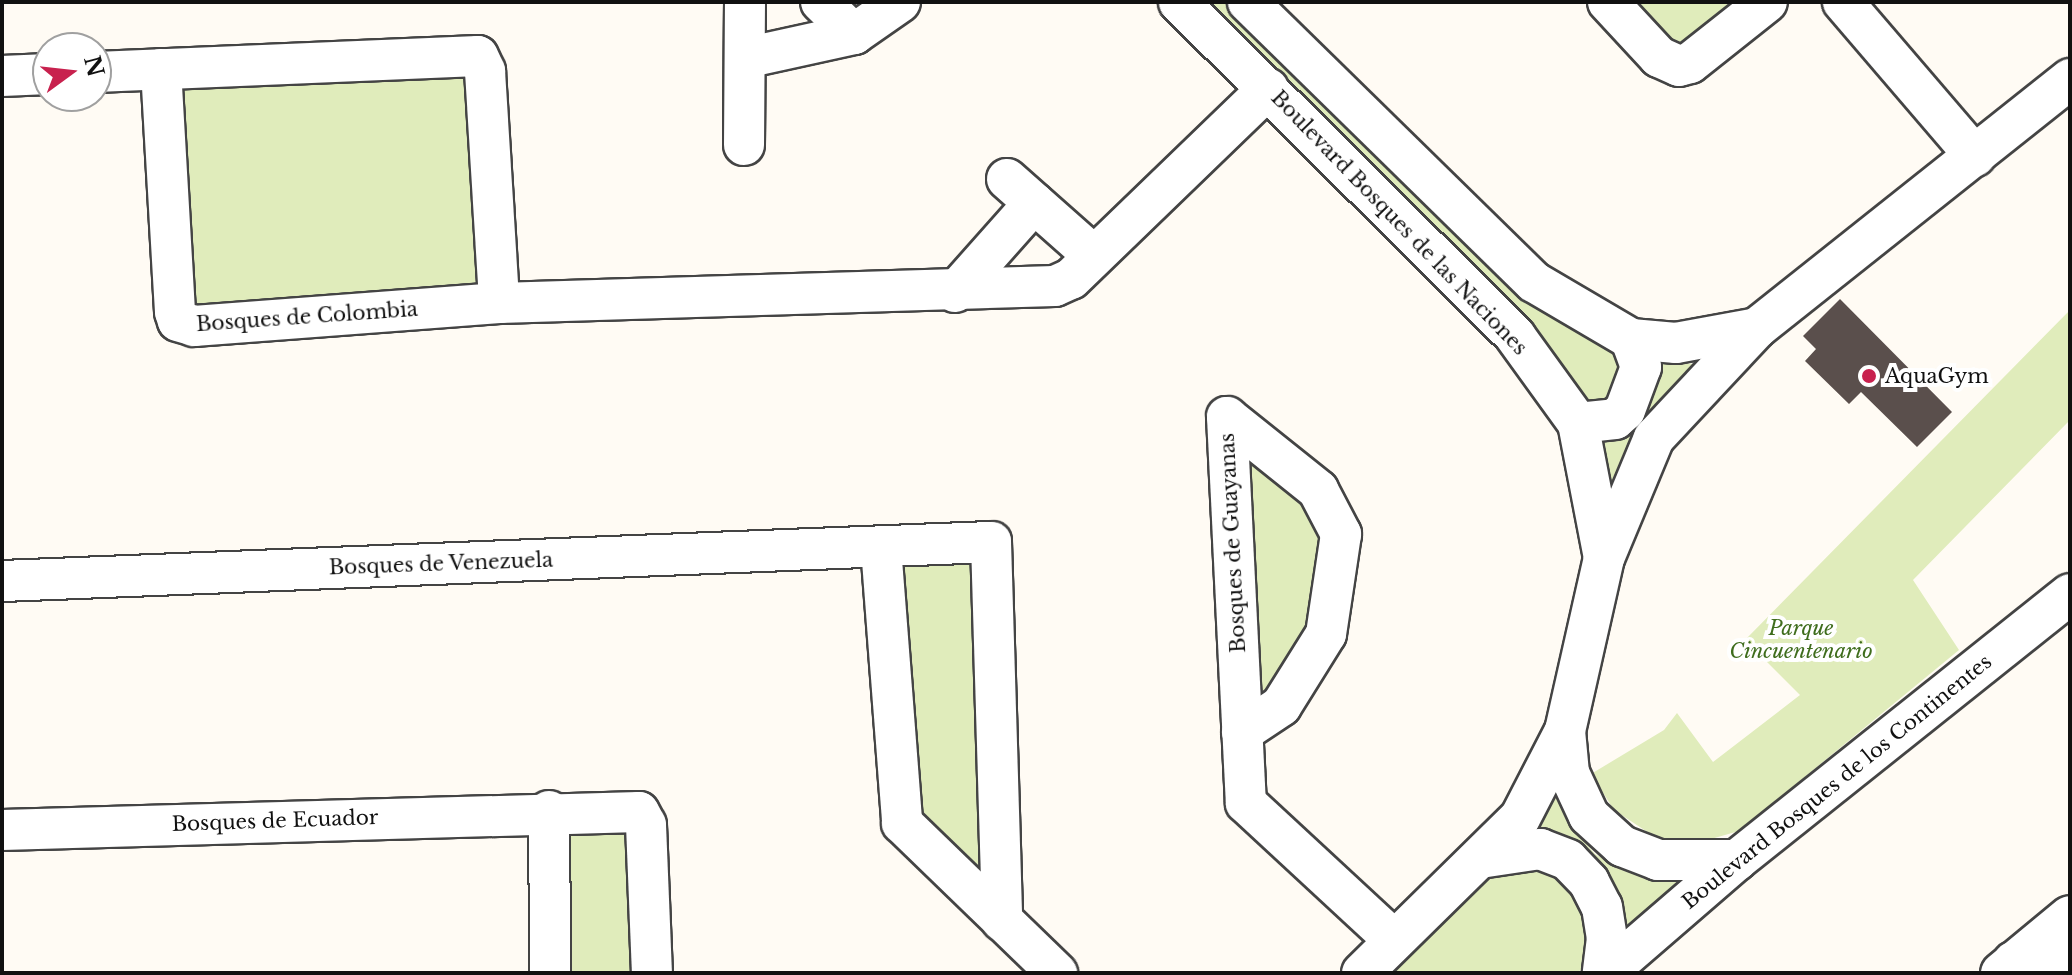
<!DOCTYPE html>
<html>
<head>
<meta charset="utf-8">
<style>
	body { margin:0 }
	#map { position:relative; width:2072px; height:975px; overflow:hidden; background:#fffbf4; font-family:"Libre Baskerville",serif }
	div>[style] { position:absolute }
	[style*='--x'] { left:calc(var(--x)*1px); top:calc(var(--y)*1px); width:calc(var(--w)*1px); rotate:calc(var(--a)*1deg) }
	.green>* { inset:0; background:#e0ecbb; transform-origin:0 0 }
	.building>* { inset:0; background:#5a4f4c }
	.roads { filter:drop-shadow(2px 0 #444) drop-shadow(-2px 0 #444) drop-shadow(0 2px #444) drop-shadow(0 -2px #444) }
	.minor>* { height:40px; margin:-20px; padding:0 20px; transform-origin:20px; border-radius:20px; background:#fff }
	.dots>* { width:22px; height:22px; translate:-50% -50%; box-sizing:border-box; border:4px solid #fff; border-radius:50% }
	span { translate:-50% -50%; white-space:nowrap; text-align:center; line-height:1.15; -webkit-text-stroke:8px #fff; paint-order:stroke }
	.street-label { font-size:20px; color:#111 }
	.poi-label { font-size:20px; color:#111 }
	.left { translate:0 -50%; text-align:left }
	.park-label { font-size:20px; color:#3f6d1d; font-style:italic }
	.frame { position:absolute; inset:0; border:4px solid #111; pointer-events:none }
	.north { position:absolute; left:32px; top:32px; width:80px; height:80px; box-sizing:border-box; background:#fff; border:2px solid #a0a0a0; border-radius:50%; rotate:75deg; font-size:22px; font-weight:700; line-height:32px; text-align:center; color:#111 }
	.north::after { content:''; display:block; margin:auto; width:28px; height:36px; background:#c8214e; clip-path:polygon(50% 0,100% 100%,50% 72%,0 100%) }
</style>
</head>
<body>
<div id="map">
	<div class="green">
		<div style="clip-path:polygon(1186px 2px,1257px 2px,1631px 362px,1616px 402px,1587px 409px)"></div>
		<div style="clip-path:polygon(1618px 2px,1744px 2px,1679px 53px)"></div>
		<div style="left:482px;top:62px;width:226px;height:313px;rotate:86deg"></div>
		<div style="clip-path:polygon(2070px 310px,2070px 420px,1913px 580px,1959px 650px,1739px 831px,1697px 843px,1655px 837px,1614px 810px,1591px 774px,1664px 730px,1677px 713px,1713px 762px,1800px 695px,1745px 640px)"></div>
		<div style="clip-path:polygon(1657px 349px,1678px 363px,1696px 364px,1617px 552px,1589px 433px)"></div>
		<div style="clip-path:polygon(1239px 443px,1307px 495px,1327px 552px,1303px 654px,1253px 700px)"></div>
		<div style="clip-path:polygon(971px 550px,992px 892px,916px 822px,892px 555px)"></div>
		<div style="clip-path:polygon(1560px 768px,1568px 822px,1595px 854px,1624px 871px,1686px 881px,1616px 937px,1528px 836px)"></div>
		<div style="clip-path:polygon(630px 816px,639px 973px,565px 973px,559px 835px)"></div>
		<div style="clip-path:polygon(1530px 868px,1553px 873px,1593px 920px,1584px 967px,1577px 973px,1383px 973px,1471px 877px)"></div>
	</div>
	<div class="building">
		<div style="clip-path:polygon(1840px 299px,1952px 412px,1917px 447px,1861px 392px,1849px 404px,1805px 361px,1816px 349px,1803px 336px)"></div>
	</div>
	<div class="roads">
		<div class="minor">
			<div style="--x:821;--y:2;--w:46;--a:44.1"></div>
			<div style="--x:1179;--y:2;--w:474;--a:44.8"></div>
			<div style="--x:1515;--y:336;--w:107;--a:54.1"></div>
			<div style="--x:1578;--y:423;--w:137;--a:79.1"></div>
			<div style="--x:1248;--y:2;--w:400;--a:44.4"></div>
			<div style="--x:1534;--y:282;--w:113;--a:30.4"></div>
			<div style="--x:1631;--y:339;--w:45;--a:5.1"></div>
			<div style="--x:1676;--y:343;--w:82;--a:-10.5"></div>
			<div style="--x:1608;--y:2;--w:75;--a:47.2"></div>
			<div style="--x:1659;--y:57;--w:22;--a:24"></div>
			<div style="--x:1679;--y:66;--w:11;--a:-15"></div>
			<div style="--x:1690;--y:63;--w:98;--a:-38.4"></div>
			<div style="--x:1843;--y:2;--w:203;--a:49.4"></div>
			<div style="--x:745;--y:58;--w:112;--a:-12.4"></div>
			<div style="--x:854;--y:34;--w:56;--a:-34.8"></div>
			<div style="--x:161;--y:69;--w:243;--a:86.7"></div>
			<div style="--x:175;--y:312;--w:9;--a:72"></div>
			<div style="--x:178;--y:321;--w:17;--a:17"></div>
			<div style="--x:194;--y:326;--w:306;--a:-4.3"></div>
			<div style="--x:499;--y:303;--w:556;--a:-1.75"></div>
			<div style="--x:1055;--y:286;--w:17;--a:-24"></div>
			<div style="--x:1071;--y:279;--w:274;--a:-44"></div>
			<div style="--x:96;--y:72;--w:382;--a:-2.4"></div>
			<div style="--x:478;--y:56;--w:17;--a:65"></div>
			<div style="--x:485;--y:71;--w:232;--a:86.5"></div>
			<div style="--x:2;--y:76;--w:46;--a:-2.5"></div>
			<div style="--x:744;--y:145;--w:143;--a:-89.6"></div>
			<div style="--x:1007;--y:179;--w:115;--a:41.5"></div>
			<div style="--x:955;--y:292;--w:119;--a:-48.4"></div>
			<div style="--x:1227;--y:417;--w:386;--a:87.2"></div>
			<div style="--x:1246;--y:803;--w:202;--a:42.8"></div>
			<div style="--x:1227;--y:417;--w:117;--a:38.7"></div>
			<div style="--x:1318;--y:490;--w:50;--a:62.4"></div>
			<div style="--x:1341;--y:534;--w:101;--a:98.5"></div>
			<div style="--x:1326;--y:634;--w:85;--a:122"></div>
			<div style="--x:1281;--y:706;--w:47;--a:146.3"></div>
			<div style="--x:1578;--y:423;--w:37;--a:-6"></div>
			<div style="--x:1615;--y:419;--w:13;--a:-42"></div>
			<div style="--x:1625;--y:410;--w:46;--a:-69.6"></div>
			<div style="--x:1641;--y:367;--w:30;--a:-110"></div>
			<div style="--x:881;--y:547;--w:277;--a:85.6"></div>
			<div style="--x:902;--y:823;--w:216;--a:44.1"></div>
			<div style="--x:2;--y:581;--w:990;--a:-2.26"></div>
			<div style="--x:991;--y:542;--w:379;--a:88.3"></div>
			<div style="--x:1565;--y:731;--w:42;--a:84.6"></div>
			<div style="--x:1569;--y:773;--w:47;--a:65.1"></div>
			<div style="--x:1589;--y:816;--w:45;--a:42.3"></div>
			<div style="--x:1622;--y:846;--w:39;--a:21"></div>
			<div style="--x:1658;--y:860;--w:79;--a:0"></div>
			<div style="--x:549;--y:811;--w:162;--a:89.6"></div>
			<div style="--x:2;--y:830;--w:637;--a:-1.62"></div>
			<div style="--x:639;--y:812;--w:15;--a:62"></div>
			<div style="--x:646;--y:825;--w:148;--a:87.7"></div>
			<div style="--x:1480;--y:858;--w:61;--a:-8.5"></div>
			<div style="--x:1540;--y:849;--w:30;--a:21"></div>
			<div style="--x:1568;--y:860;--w:30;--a:46"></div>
			<div style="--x:1589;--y:882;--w:28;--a:63"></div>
			<div style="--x:1602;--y:907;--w:31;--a:81"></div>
			<div style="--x:1607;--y:938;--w:35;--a:97"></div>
			<div style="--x:2013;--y:962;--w:57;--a:-4"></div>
			<div style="--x:1362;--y:973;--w:221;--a:-44.5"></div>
			<div style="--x:1520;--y:818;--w:98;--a:-62.7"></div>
			<div style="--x:1565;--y:731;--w:177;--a:-77.3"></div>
			<div style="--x:1604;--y:558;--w:130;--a:-67.4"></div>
			<div style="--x:1654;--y:438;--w:151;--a:-46.9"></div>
			<div style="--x:1757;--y:328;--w:400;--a:-38.5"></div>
			<div style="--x:1606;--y:973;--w:173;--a:-40.8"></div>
			<div style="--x:1737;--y:860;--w:426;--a:-38.6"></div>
			<div style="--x:2001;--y:973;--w:89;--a:-39.6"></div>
		</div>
	</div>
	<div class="dots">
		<div style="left:1869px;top:376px;background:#c8214e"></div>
	</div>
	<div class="street-label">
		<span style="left:1399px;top:223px;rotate:46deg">Boulevard Bosques de las Naciones</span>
		<span style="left:307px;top:317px;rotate:-4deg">Bosques de Colombia</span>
		<span style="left:1233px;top:543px;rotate:-93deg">Bosques de Guayanas</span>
		<span style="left:441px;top:564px;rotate:-2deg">Bosques de Venezuela</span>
		<span style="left:1837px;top:782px;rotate:-39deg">Boulevard Bosques de los Continentes</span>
		<span style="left:275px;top:821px;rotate:-2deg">Bosques de Ecuador</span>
	</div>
	<div class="poi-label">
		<span class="left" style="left:1885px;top:376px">AquaGym</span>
	</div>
	<div class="park-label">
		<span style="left:1801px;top:640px">Parque<br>Cincuentenario</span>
	</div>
	<div class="frame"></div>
	<div class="north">N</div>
</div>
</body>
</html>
